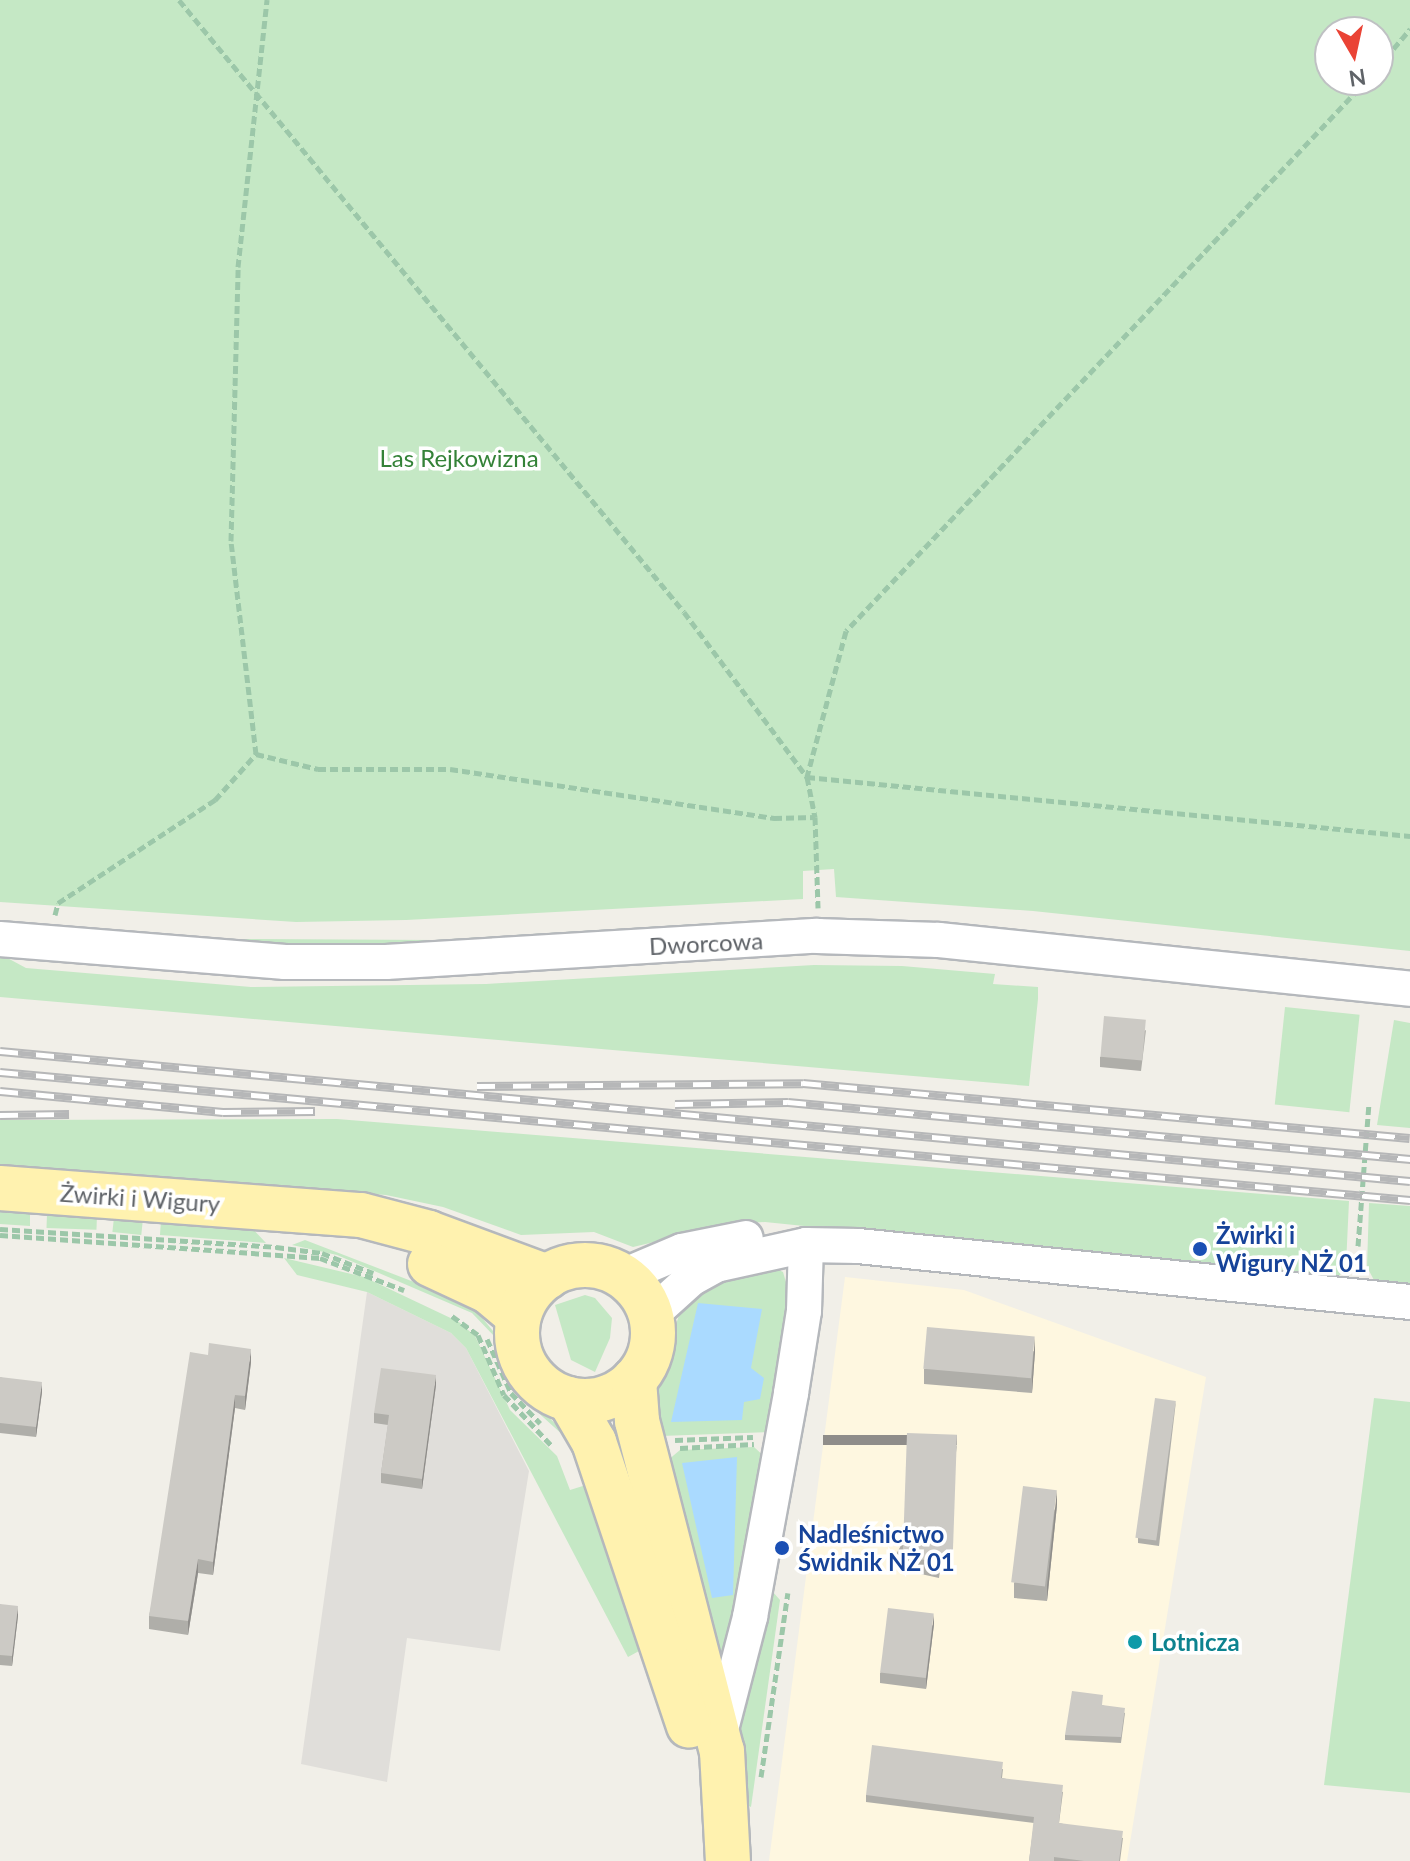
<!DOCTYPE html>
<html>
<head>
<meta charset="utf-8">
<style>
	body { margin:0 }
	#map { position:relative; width:1410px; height:1861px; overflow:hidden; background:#f1efe8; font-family:Lato,sans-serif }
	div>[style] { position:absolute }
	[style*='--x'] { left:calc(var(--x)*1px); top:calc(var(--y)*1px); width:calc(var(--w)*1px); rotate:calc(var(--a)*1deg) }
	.commercial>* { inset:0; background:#fef7e0 }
	.industrial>* { inset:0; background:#e0deda }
	.green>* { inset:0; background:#c5e8c5; transform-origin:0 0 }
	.water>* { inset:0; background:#aadaff }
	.path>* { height:5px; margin-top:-2.5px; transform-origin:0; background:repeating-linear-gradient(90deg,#9cc7a9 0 8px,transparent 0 12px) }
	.roads { filter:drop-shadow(2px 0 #b5b8bc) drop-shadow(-2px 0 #b5b8bc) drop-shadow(0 2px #b5b8bc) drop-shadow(0 -2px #b5b8bc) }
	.minor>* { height:34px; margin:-17px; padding:0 17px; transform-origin:17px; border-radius:17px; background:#fff }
	.major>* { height:44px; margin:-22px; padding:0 22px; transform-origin:22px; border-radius:22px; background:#fff2af }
	.major>.ring { margin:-22px; padding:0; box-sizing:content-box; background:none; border:44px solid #fff2af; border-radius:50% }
	.rail>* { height:9px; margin-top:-4.5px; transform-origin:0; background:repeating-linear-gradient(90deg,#fff 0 18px,#b6b7b8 0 36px); box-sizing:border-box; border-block:2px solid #b6b7b8 }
	.wall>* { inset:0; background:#afaea9 }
	.shaded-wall>* { inset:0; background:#8f8d8a; transform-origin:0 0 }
	.building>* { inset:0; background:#cccac5; transform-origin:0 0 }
	.dots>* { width:22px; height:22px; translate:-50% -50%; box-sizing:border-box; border:4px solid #fff; border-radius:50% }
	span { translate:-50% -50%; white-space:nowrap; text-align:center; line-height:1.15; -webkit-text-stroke:7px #fff; paint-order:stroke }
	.park-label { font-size:24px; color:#348238 }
	.street-label { font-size:24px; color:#5f6368 }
	.transit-label { font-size:24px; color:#164399; font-weight:700 }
	.left { translate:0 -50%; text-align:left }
	.culture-label { font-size:24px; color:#0d838f; font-weight:700 }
	.north { position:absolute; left:1314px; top:16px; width:80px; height:80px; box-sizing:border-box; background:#fff; border:2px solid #bfc1c3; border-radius:50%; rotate:171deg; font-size:22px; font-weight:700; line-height:32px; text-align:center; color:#5f6368 }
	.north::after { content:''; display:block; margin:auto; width:28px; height:36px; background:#ea4335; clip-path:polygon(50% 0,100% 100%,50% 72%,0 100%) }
</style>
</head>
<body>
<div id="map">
	<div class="commercial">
		<div style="clip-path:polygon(845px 1277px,964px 1290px,1206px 1377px,1127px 1861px,769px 1861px)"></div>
	</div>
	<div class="industrial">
		<div style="clip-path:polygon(367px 1292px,451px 1333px,466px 1348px,529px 1471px,500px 1651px,407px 1638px,387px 1782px,301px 1764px)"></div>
	</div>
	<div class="green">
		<div style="clip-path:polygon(evenodd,0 0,1410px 0,1410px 951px,1033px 911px,836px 897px,834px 869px,803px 871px,803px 899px,406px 920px,296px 922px,0 902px,0 0,1330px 32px,1378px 32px,1378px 80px,1330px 80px,1330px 32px)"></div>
		<div style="clip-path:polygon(795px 918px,436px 945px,248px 947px,232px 939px,435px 940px)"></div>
		<div style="clip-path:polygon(0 954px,26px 968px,251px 987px,486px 984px,814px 965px,902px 966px,995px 974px,993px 984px,1038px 987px,1038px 999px,1029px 1086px,0 997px)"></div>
		<div style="left:1285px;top:1007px;width:75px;height:98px;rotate:6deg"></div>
		<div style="clip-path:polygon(1394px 1020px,1410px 1023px,1410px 1128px,1377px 1125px)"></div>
		<div style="clip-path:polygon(337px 1119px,1349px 1201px,1346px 1265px,1337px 1280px,765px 1222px,731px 1224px,633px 1247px,594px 1232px,521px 1235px,443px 1207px,386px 1195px,0 1169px,0 1120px)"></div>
		<div style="clip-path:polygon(0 1202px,30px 1211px,30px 1226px,0 1224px)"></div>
		<div style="clip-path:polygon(1369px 1203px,1410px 1206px,1410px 1284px,1375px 1282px,1367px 1267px)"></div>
		<div style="left:47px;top:1214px;width:50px;height:14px;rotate:2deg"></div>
		<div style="left:114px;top:1217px;width:29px;height:15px;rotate:6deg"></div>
		<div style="clip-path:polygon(161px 1220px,251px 1227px,266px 1243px,160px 1235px)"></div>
		<div style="clip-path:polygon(305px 1240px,427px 1287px,478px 1313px,493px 1331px,500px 1344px,518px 1388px,561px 1429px,577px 1459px,564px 1436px,523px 1399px,513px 1385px,495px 1337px,472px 1313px,337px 1255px,292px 1245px)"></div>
		<div style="clip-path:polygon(284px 1258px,364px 1277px,459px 1322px,475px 1336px,510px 1410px,557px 1456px,570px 1490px,586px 1485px,650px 1645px,628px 1657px,466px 1348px,451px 1333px,367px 1292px,297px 1275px)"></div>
		<div style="clip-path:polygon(762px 1262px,783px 1272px,790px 1296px,772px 1432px,661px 1436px,657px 1383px,682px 1306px,696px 1289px)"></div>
		<div style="clip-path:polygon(585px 1295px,595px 1298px,612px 1318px,610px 1338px,595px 1372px,571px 1360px,555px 1305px)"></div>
		<div style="clip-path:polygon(1374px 1398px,1410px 1402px,1410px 1793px,1324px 1785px)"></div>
		<div style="clip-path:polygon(754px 1447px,766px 1458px,724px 1691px,667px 1461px,680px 1450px)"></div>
		<div style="clip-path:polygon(772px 1591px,780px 1600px,751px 1807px,744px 1804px,732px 1745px)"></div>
	</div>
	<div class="water">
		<div style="clip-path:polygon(698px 1303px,762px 1309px,751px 1368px,764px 1378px,760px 1399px,744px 1402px,742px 1420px,671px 1422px)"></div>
		<div style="clip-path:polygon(737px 1457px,733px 1595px,712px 1598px,682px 1463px)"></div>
	</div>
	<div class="path">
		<div style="--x:179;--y:0;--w:793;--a:50.47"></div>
		<div style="--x:684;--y:612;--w:206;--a:53.3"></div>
		<div style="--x:807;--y:777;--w:41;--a:78.7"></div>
		<div style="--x:815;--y:817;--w:91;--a:88.1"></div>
		<div style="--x:1378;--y:67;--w:50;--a:-49.9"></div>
		<div style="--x:1367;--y:80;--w:758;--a:133.4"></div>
		<div style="--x:846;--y:631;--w:151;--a:105"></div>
		<div style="--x:807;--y:777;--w:606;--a:5.59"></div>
		<div style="--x:256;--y:754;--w:214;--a:-96.7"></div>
		<div style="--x:231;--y:541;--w:274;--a:-88.5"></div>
		<div style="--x:238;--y:267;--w:269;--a:-83.8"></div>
		<div style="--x:55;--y:915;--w:12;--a:-76"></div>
		<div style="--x:58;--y:903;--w:188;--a:-33.3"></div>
		<div style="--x:215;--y:800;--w:62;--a:-48.3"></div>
		<div style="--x:256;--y:754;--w:64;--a:13.6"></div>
		<div style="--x:318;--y:769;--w:132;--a:0"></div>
		<div style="--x:450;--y:769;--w:328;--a:8.6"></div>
		<div style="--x:774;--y:818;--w:41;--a:-1.4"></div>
		<div style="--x:0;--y:1229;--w:277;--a:3.7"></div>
		<div style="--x:276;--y:1247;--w:46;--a:7.4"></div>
		<div style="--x:322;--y:1253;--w:55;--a:21.4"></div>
		<div style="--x:0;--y:1235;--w:321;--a:4.1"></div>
		<div style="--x:320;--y:1258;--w:90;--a:20.9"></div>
		<div style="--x:1358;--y:1246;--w:142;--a:-85.6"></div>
		<div style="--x:452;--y:1316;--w:32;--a:36"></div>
		<div style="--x:478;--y:1335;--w:65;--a:66.6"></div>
		<div style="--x:504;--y:1395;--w:71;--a:46.7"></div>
		<div style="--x:487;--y:1339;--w:59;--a:66"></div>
		<div style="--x:511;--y:1393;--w:42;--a:46"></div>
		<div style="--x:675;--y:1440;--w:78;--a:-2.2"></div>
		<div style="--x:680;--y:1448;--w:74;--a:-3.1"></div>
		<div style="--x:761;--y:1777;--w:186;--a:-81.7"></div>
	</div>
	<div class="roads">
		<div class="minor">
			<div style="--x:0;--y:939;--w:286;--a:4.6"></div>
			<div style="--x:285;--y:962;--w:101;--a:0"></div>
			<div style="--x:386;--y:962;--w:432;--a:-3.5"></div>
			<div style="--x:817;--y:936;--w:122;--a:1.9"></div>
			<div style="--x:939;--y:940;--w:474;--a:5.9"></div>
			<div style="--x:623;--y:1276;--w:64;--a:-23"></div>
			<div style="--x:682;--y:1251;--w:65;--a:-11.5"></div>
			<div style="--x:651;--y:1315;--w:54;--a:-42"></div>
			<div style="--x:691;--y:1279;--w:29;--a:-29"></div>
			<div style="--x:716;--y:1265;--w:92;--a:-12.5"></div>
			<div style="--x:806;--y:1245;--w:52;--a:1.1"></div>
			<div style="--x:858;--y:1246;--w:555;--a:5.79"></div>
			<div style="--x:719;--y:1737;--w:124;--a:-75.5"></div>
			<div style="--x:750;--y:1617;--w:228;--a:-79.6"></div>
			<div style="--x:791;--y:1393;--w:83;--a:-81"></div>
			<div style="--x:804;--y:1311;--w:66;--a:-88.3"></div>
		</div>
		<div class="major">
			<div style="--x:0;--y:1188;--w:362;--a:4.3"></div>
			<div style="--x:361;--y:1215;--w:70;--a:14.8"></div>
			<div style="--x:429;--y:1233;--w:126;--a:20.4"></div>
			<div style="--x:430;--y:1264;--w:64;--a:25"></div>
			<div style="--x:488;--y:1291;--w:40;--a:40"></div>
			<div class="ring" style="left:517px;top:1265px;width:92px;height:92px"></div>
			<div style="--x:634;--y:1380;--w:41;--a:85.8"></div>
			<div style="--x:637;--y:1421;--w:341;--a:75.6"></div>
			<div style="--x:722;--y:1751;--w:110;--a:86.9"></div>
			<div style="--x:569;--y:1399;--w:50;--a:59.8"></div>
			<div style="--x:594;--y:1442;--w:299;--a:71.5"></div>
		</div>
	</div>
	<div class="rail">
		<div style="--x:0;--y:1051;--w:1416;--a:5.27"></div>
		<div style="--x:0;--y:1072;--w:1416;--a:5.19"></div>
		<div style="--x:477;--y:1086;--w:326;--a:-0.5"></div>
		<div style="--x:803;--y:1083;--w:609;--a:5.18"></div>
		<div style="--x:0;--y:1091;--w:224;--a:5.4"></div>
		<div style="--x:223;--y:1112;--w:92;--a:-0.6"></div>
		<div style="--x:675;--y:1104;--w:113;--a:-1"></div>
		<div style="--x:788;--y:1102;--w:625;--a:5.24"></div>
		<div style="--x:0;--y:1115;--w:69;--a:-0.8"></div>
	</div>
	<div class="wall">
		<div style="clip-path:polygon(1146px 1030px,1141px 1071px,1100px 1067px,1100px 1057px)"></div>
		<div style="clip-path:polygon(1035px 1351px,1032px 1393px,924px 1384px,924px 1369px)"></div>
		<div style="clip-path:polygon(208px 1355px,251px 1362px,245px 1410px,235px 1408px,213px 1575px,198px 1573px,188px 1635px,149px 1629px,149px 1616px)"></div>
		<div style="clip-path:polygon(0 1377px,42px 1392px,36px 1437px,0 1433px)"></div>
		<div style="clip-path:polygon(436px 1385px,422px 1489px,381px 1483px,381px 1473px,388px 1425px,374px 1423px,374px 1413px)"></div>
		<div style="clip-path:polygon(1176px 1401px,1159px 1546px,1138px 1543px,1138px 1538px)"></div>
		<div style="clip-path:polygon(957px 1445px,939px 1578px,894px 1568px,894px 1558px)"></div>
		<div style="clip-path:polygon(1057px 1505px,1047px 1601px,1014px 1598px,1014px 1583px)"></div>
		<div style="clip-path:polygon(0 1604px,18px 1616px,12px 1666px,0 1665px)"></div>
		<div style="clip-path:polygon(934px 1624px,926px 1689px,880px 1683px,880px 1673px)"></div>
		<div style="clip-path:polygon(1102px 1705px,1125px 1713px,1121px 1743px,1065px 1740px,1065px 1735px)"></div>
		<div style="clip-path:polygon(1003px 1769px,1002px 1778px,1063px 1792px,1059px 1823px,1123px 1838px,1120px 1861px,1029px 1861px,1034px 1823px,866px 1802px,866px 1795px)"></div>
	</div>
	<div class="shaded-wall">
		<div style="clip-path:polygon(1035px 1336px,1035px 1351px,1032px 1393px,1032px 1378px)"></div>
		<div style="clip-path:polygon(251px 1349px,251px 1362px,245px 1410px,245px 1396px)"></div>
		<div style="clip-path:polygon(436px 1375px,436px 1385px,422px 1489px,422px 1479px)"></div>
		<div style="clip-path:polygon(42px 1382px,42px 1392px,36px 1437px,36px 1427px)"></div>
		<div style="clip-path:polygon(235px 1395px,235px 1408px,213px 1575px,213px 1562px)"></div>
		<div style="left:957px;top:1435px;width:10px;height:134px;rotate:90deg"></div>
		<div style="clip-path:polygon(1057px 1490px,1057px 1505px,1047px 1601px,1047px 1586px)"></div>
		<div style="clip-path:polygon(198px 1559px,198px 1573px,188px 1635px,188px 1621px)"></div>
		<div style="clip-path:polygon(18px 1606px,18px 1616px,12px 1666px,12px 1656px)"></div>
		<div style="clip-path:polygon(934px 1614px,934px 1624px,926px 1689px,926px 1679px)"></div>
	</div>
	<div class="building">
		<div style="left:1104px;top:1016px;width:42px;height:41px;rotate:5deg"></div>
		<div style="left:927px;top:1327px;width:108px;height:42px;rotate:5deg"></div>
		<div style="clip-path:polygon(209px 1343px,251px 1349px,245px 1396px,235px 1395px,213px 1562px,198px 1559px,188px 1621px,149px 1616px,190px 1352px,208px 1355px)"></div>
		<div style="clip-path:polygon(381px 1368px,436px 1375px,422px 1479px,381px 1473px,389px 1415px,374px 1413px)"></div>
		<div style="clip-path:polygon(0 1377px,42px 1382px,36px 1427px,0 1423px)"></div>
		<div style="left:1155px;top:1398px;width:21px;height:141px;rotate:8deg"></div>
		<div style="left:907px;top:1433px;width:50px;height:126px;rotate:2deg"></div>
		<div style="left:1023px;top:1486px;width:34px;height:97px;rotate:7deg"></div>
		<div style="clip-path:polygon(0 1604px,18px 1606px,12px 1656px,0 1655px)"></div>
		<div style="left:888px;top:1608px;width:46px;height:65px;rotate:7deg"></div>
		<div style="clip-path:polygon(1072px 1691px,1103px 1695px,1102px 1705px,1125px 1708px,1121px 1737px,1065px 1735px)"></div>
		<div style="clip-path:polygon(872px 1745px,1003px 1762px,1001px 1778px,1063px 1785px,1059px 1823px,1123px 1831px,1119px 1861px,1084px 1861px,1054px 1857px,1054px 1861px,1029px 1861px,1034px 1817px,866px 1795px)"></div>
	</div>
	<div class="dots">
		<div style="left:1200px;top:1249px;background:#1a4fb4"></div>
		<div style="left:782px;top:1548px;background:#1a4fb4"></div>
		<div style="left:1135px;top:1642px;background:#0f9aa8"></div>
	</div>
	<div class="park-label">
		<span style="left:459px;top:458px">Las Rejkowizna</span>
	</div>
	<div class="street-label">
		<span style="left:706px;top:943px;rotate:-3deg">Dworcowa</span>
		<span style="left:140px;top:1198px;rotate:4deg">Żwirki i Wigury</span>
	</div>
	<div class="transit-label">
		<span class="left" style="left:1216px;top:1249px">Żwirki i<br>Wigury NŻ 01</span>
		<span class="left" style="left:798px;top:1548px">Nadleśnictwo<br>Świdnik NŻ 01</span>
	</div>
	<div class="culture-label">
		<span class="left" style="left:1151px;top:1642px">Lotnicza</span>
	</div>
	<div class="north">N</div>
</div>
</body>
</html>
